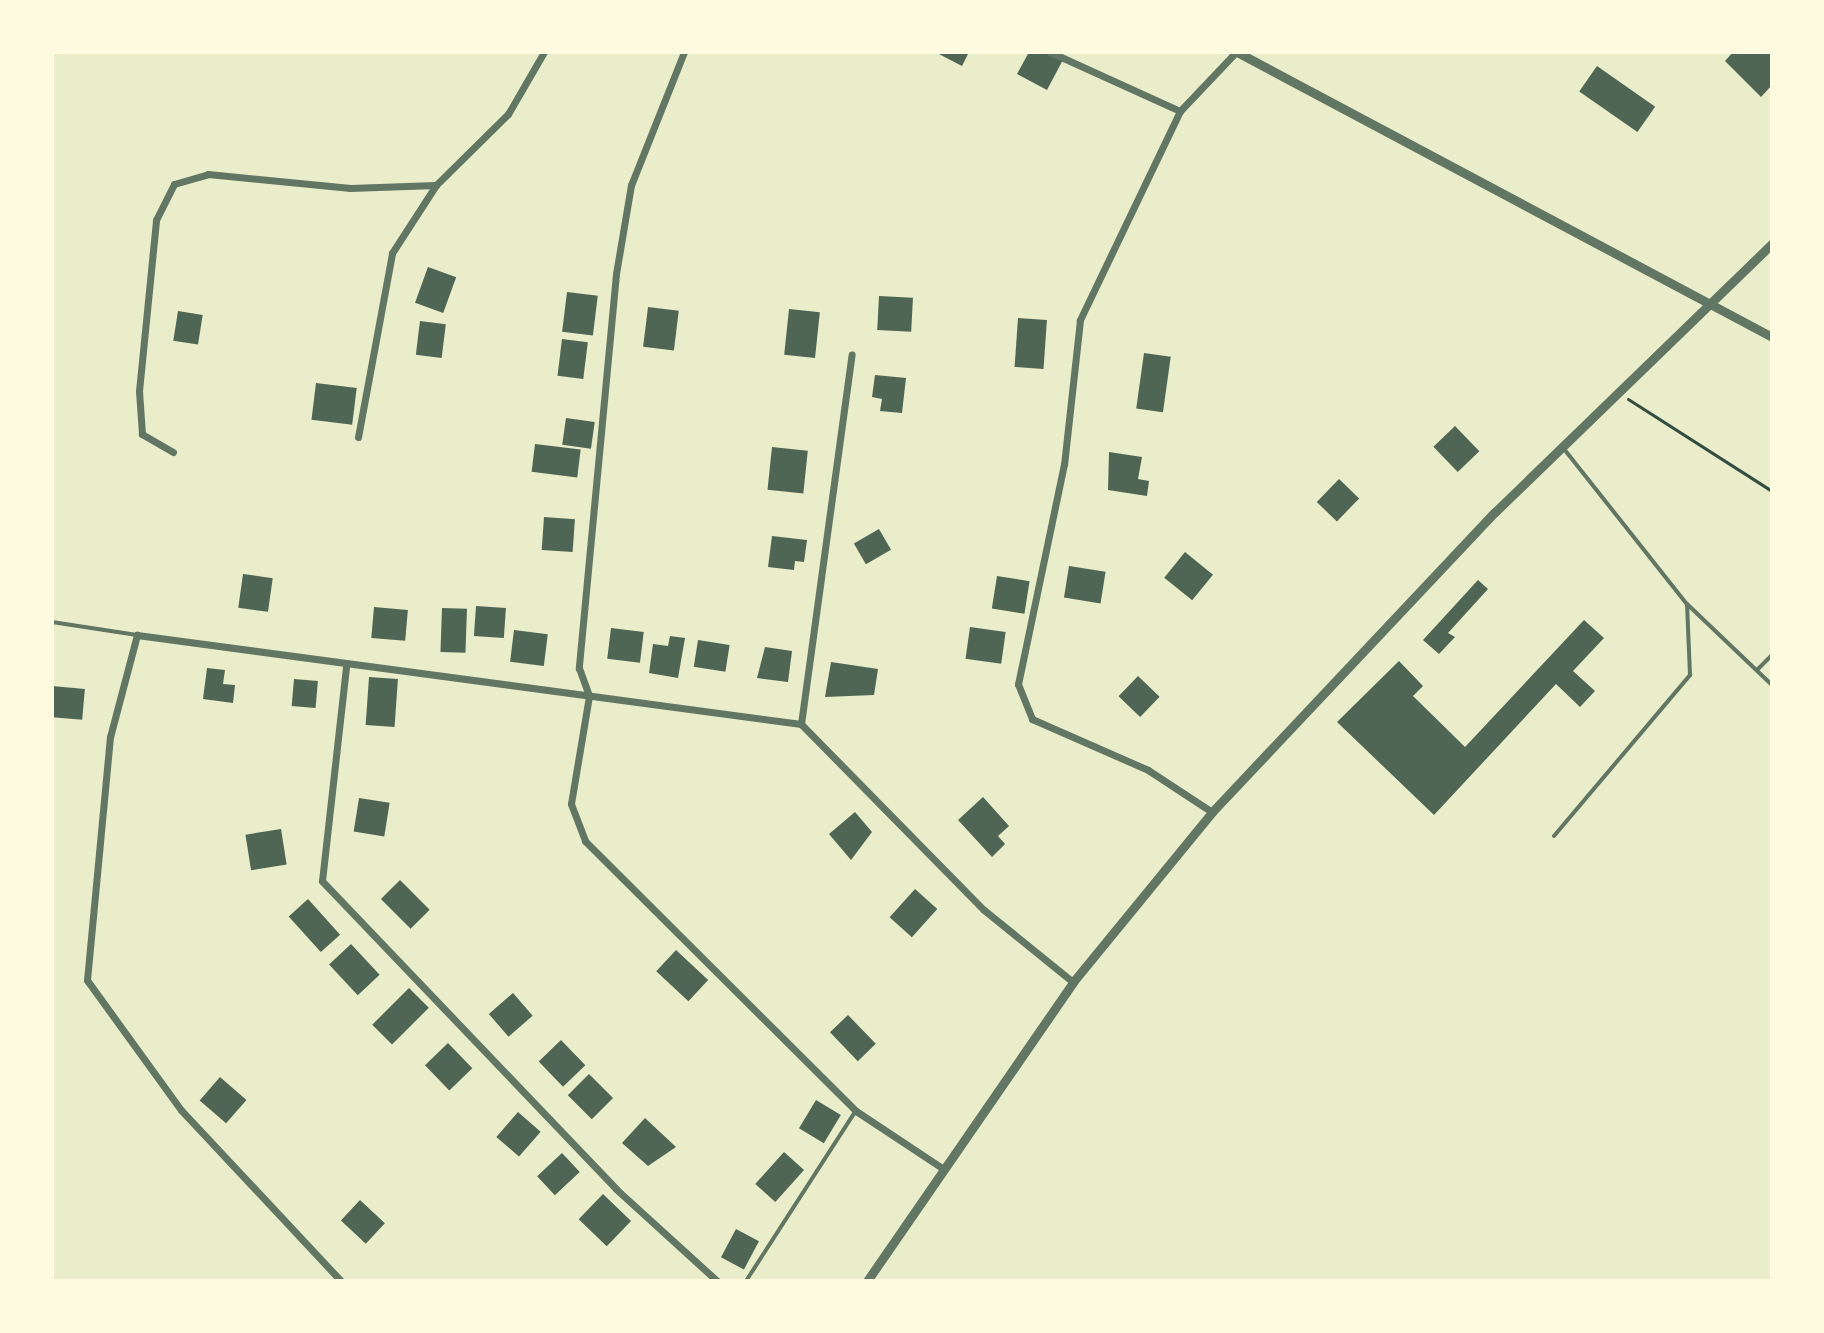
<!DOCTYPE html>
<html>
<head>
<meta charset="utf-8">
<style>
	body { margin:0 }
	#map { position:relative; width:1824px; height:1333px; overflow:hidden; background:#e9edc9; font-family:"IBM Plex Sans",sans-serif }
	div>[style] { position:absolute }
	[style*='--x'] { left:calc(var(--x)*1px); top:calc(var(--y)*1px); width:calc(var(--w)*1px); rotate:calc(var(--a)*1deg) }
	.building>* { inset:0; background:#4f6655; transform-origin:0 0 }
	.path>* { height:3px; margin:-1.5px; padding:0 1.5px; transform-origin:1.5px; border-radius:1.5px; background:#344e41 }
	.service>* { height:4px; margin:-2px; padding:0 2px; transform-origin:2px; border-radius:2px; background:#617663 }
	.minor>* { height:7px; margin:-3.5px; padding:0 3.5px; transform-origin:3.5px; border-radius:3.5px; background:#617663 }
	.tertiary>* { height:9px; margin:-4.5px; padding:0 4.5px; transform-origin:4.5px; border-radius:4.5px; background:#617663 }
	span { translate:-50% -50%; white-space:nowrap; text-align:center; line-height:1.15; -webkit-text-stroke:6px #fefae0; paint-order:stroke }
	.frame { position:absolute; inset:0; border:54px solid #fefae0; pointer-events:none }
</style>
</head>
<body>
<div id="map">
	<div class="building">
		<div style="clip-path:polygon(935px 52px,969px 52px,962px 66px)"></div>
		<div style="clip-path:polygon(1029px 52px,1065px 56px,1047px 90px,1017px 74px)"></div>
		<div style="clip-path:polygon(1733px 52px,1772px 52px,1772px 85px,1761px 97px,1725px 61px)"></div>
		<div style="left:1597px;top:66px;width:71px;height:31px;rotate:35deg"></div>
		<div style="left:428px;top:267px;width:30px;height:38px;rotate:20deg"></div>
		<div style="left:567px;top:292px;width:31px;height:40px;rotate:7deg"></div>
		<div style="left:879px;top:296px;width:34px;height:34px;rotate:3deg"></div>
		<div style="left:648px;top:307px;width:31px;height:40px;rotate:7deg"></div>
		<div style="left:789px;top:309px;width:31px;height:46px;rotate:6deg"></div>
		<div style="left:178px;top:311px;width:25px;height:30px;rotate:9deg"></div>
		<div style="left:1018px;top:318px;width:29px;height:49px;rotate:4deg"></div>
		<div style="left:420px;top:321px;width:26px;height:34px;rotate:7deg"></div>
		<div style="left:562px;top:339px;width:26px;height:37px;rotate:7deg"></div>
		<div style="left:1144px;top:353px;width:27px;height:56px;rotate:8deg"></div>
		<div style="clip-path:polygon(875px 375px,906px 378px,902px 413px,880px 411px,882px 399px,872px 397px)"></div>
		<div style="left:316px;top:383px;width:41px;height:37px;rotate:7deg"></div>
		<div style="left:566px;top:418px;width:29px;height:27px;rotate:8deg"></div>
		<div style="left:1455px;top:426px;width:35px;height:30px;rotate:46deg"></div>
		<div style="left:535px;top:444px;width:46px;height:28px;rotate:7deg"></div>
		<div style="left:772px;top:447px;width:36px;height:43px;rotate:6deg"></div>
		<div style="clip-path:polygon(1109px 452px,1142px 457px,1138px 479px,1149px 481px,1147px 496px,1108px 490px)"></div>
		<div style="left:1339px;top:479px;width:28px;height:32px;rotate:44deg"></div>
		<div style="left:544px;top:517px;width:31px;height:33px;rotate:4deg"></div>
		<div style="left:879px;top:529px;width:24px;height:29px;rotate:60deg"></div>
		<div style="clip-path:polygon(772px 536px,807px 540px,804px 562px,795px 561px,794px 570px,768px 567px)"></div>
		<div style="left:1185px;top:552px;width:36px;height:33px;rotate:39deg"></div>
		<div style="left:1069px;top:566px;width:37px;height:32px;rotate:9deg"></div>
		<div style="left:243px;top:574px;width:30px;height:34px;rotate:8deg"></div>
		<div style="left:997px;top:576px;width:33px;height:33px;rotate:9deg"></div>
		<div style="clip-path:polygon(1478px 580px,1488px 589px,1448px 633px,1455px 637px,1439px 654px,1423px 640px)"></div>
		<div style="left:476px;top:606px;width:30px;height:30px;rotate:4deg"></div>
		<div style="left:374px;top:607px;width:34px;height:31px;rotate:5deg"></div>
		<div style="left:442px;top:608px;width:25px;height:44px;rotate:2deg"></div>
		<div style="clip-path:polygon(1584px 620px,1604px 638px,1573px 671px,1595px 691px,1580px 707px,1556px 684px,1434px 815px,1337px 722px,1399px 661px,1423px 686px,1413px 696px,1465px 747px)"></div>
		<div style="left:970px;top:627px;width:36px;height:32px;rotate:8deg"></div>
		<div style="left:611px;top:628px;width:33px;height:31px;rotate:7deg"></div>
		<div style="left:514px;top:630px;width:34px;height:32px;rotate:7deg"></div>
		<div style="clip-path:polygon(670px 636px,685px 638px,678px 678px,649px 673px,653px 644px,668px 646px)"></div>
		<div style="left:698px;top:640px;width:32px;height:27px;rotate:9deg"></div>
		<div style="clip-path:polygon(765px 647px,792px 651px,788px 682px,757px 678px)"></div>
		<div style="clip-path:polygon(831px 662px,878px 669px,874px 695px,825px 697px)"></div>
		<div style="clip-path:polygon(207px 668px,225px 670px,223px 684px,235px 685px,233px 703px,203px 699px)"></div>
		<div style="left:1138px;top:676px;width:30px;height:28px;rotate:44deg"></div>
		<div style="left:369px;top:677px;width:29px;height:48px;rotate:4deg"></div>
		<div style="left:294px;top:679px;width:24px;height:27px;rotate:5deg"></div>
		<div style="left:52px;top:686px;width:33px;height:31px;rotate:5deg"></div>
		<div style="clip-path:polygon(983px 797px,1009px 826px,998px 836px,1005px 844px,992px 857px,958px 820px)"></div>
		<div style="left:359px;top:798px;width:31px;height:34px;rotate:9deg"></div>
		<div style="clip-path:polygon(855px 812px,872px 832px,851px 860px,829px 834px)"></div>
		<div style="left:281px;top:829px;width:36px;height:36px;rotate:81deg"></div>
		<div style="left:400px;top:880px;width:42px;height:27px;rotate:45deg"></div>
		<div style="left:915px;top:889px;width:30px;height:38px;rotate:42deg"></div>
		<div style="left:308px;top:899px;width:48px;height:26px;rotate:48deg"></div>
		<div style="left:351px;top:944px;width:42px;height:30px;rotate:47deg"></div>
		<div style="left:676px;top:950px;width:44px;height:29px;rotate:43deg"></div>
		<div style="left:409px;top:988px;width:28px;height:52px;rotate:45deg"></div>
		<div style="left:513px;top:993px;width:30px;height:32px;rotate:49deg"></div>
		<div style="left:848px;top:1015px;width:40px;height:25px;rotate:46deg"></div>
		<div style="left:561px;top:1040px;width:35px;height:31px;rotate:46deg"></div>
		<div style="left:448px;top:1043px;width:35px;height:32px;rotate:46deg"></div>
		<div style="left:589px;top:1074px;width:34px;height:30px;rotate:45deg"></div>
		<div style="left:220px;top:1077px;width:35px;height:31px;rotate:41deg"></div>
		<div style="left:816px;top:1100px;width:29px;height:33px;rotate:31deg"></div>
		<div style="left:518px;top:1112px;width:30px;height:33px;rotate:41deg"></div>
		<div style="clip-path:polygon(645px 1118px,676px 1147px,648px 1166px,622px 1143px)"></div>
		<div style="left:784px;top:1152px;width:27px;height:43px;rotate:42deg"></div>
		<div style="left:562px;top:1153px;width:26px;height:34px;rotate:47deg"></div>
		<div style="left:603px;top:1194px;width:39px;height:35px;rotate:44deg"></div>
		<div style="left:360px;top:1200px;width:34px;height:28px;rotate:43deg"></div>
		<div style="left:736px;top:1229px;width:26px;height:32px;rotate:28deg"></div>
	</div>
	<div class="path">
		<div style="--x:1628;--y:399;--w:171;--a:32.6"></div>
	</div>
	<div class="service">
		<div style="--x:1564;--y:449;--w:198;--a:51.6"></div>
		<div style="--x:1687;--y:604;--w:117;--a:43.6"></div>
		<div style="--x:52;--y:622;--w:86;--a:8.7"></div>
		<div style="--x:1757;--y:670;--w:21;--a:-45"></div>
		<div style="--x:1554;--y:836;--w:211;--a:-49.8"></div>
		<div style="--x:1690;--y:675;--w:71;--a:-92.4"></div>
		<div style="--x:746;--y:1281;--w:201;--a:-57.2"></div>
	</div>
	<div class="minor">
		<div style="--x:684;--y:52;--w:143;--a:111.7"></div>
		<div style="--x:631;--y:185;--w:90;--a:99.6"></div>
		<div style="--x:616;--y:274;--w:396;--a:95.4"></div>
		<div style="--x:579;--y:668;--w:30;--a:70"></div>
		<div style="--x:589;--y:696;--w:109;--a:99.5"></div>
		<div style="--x:571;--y:804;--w:40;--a:69"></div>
		<div style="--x:585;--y:841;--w:383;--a:44.9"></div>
		<div style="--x:856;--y:1111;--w:103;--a:33.5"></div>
		<div style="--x:1050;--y:52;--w:143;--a:24.4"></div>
		<div style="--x:1180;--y:111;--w:81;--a:-46.5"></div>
		<div style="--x:1180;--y:111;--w:232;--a:115.6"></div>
		<div style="--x:1080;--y:320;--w:145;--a:96.3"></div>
		<div style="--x:1064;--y:464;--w:225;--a:101.8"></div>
		<div style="--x:1018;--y:684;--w:38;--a:68"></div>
		<div style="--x:1032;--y:719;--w:127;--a:23.7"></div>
		<div style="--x:1148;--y:770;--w:77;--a:33.3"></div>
		<div style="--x:358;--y:437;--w:187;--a:-79.5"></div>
		<div style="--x:392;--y:253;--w:81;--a:-57.1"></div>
		<div style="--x:436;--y:185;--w:101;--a:-44.6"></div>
		<div style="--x:508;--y:114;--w:72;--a:-59.9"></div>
		<div style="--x:173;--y:452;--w:36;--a:-150"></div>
		<div style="--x:142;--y:434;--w:43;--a:-94"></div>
		<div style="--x:139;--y:391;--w:172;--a:-84.3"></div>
		<div style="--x:156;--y:220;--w:40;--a:-63.4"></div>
		<div style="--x:174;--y:184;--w:35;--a:-16"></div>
		<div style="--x:208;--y:174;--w:143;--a:5.6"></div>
		<div style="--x:350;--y:188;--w:86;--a:-2"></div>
		<div style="--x:346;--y:667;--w:215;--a:96.4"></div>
		<div style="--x:322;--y:881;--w:426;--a:46.3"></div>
		<div style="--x:616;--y:1189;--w:137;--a:42.3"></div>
		<div style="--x:801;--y:724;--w:261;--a:45.5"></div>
		<div style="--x:984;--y:910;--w:114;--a:39"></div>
		<div style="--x:801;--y:724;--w:373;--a:-82.2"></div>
		<div style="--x:341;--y:1281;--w:234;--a:-133.1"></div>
		<div style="--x:181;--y:1110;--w:160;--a:-125.9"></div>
		<div style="--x:87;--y:980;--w:244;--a:-84.6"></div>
		<div style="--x:110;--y:737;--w:106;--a:-75.2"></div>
		<div style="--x:137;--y:635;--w:670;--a:7.63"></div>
	</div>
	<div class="tertiary">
		<div style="--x:1237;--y:52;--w:606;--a:28.04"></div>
		<div style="--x:867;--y:1281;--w:363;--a:-55.4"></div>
		<div style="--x:1073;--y:982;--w:220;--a:-50.7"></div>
		<div style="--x:1212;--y:812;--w:412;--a:-46.7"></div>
		<div style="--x:1495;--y:512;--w:385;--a:-44.1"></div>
	</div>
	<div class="frame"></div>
</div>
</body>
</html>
